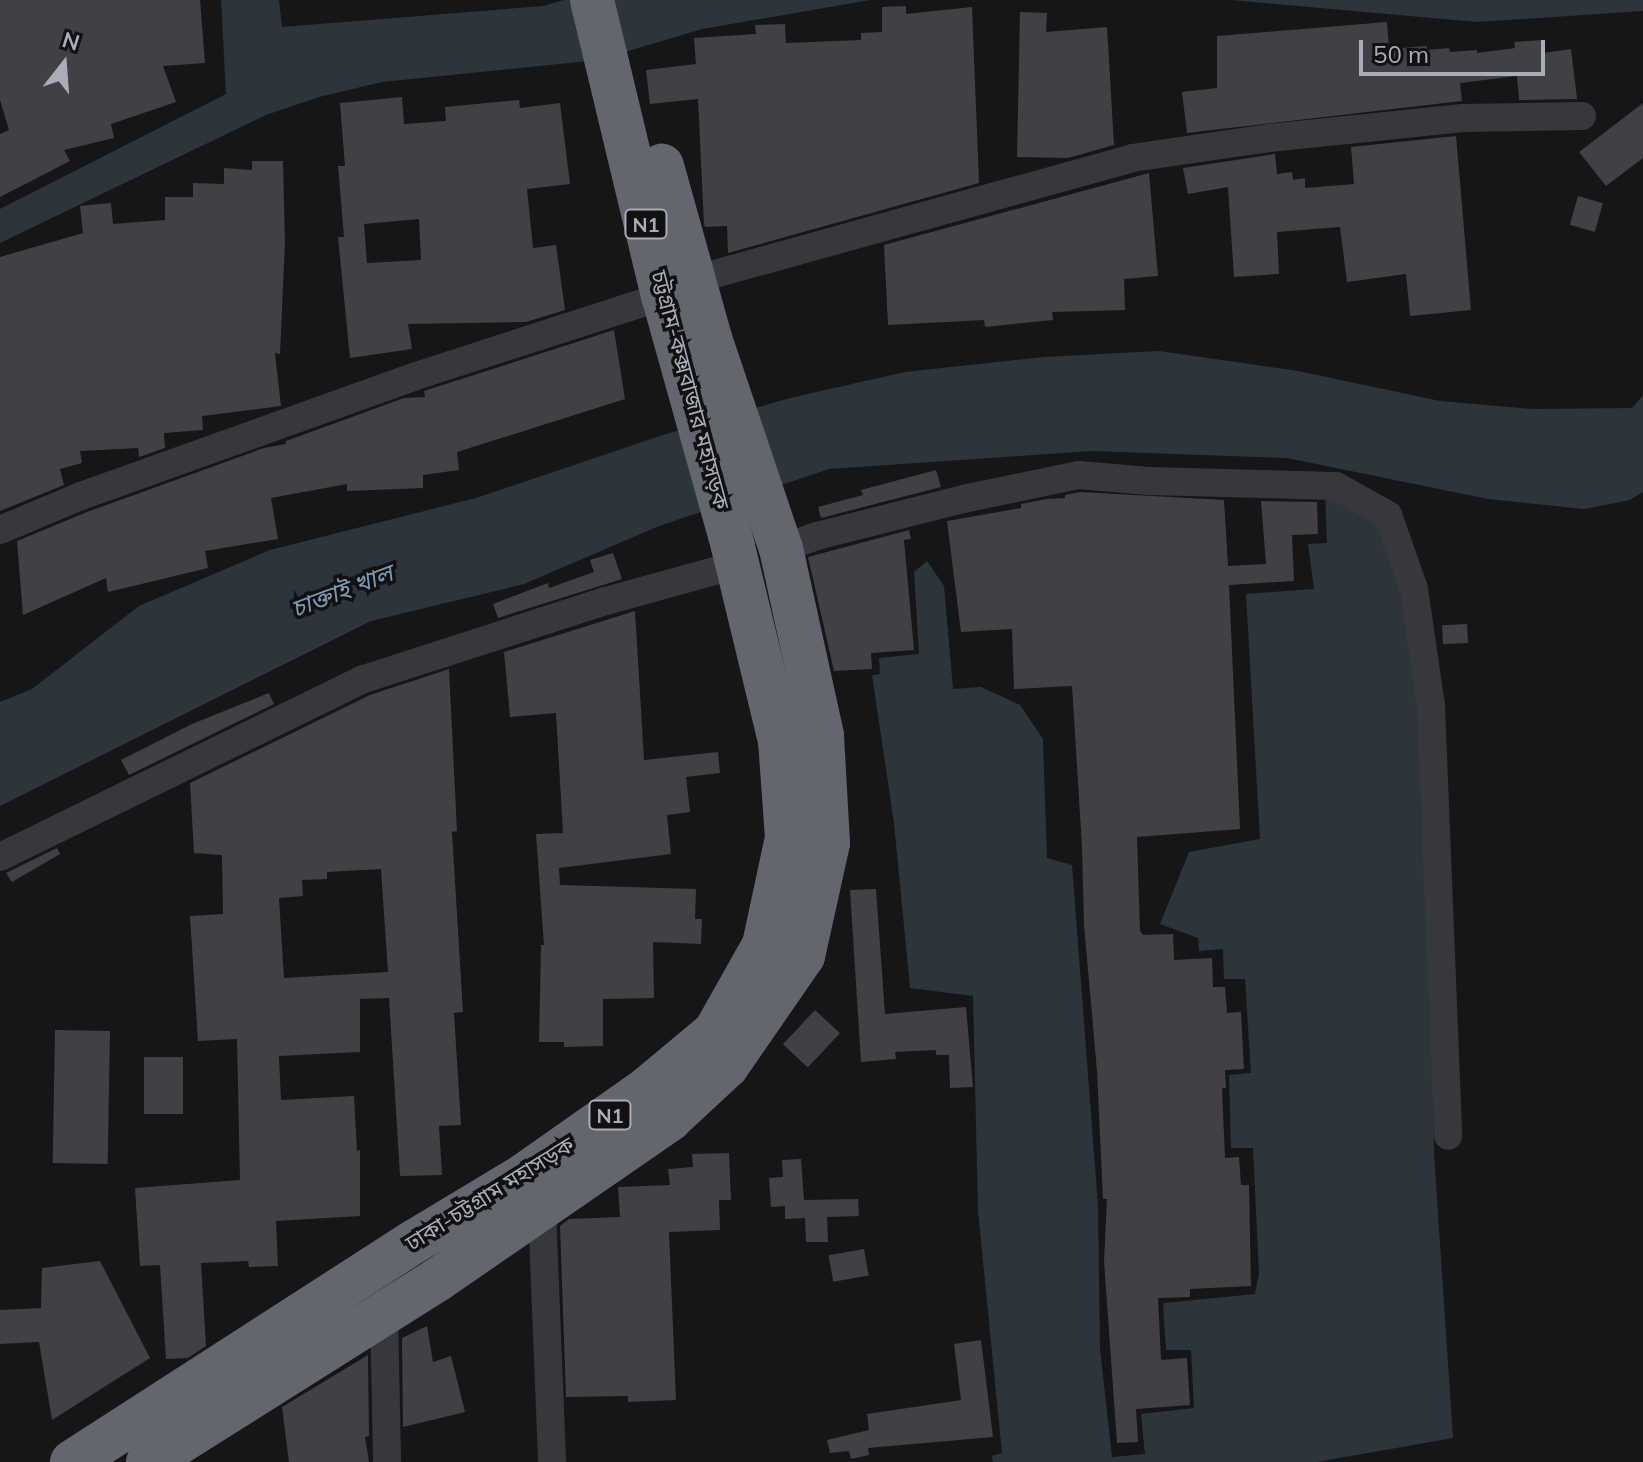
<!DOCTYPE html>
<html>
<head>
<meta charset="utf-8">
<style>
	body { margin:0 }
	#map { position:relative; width:1643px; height:1462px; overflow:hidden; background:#161618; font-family:Mulish,"Noto Sans Bengali",sans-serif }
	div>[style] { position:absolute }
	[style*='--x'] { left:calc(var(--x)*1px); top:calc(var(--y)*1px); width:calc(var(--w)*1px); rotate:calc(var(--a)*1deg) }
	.water>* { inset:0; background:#2c353c }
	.building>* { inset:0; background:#404145; transform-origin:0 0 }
	.street>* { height:28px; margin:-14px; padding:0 14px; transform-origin:14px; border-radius:14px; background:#37383d }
	.highway>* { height:44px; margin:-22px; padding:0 22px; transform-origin:22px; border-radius:22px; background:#63666e }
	span { translate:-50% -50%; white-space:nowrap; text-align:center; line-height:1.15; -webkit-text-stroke:7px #111113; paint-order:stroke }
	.shield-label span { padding:2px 6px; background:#111113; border:2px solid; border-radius:6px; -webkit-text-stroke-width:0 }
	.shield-label { font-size:20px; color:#a8adb8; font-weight:700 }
	.street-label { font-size:22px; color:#a8adb8 }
	.water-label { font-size:24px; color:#7f9bb3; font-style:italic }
	.north { position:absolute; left:24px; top:24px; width:80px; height:80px; -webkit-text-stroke:6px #111113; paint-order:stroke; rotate:17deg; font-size:22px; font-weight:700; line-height:32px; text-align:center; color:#a8adb8 }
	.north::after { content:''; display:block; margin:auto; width:28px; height:36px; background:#a8adb8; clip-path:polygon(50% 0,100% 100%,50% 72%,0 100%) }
	.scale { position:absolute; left:1359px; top:40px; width:186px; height:36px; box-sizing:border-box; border:4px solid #a8adb8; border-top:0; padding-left:10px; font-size:24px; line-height:28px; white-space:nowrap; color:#a8adb8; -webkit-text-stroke:6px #111113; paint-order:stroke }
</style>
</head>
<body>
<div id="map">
	<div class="water">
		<div style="clip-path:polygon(221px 0,279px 0,282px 27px,543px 6px,564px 0,870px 0,702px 29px,598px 60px,382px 82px,319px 97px,266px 115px,0 243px,0 209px,226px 94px)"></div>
		<div style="clip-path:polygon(1231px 0,1643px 0,1643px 11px,1477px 22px)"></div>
		<div style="clip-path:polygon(1159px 351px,1298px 371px,1440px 401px,1533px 409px,1632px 408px,1643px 395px,1643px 492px,1630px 500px,1584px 509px,1488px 499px,1287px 458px,1092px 451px,829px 469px,659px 526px,524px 584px,371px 621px,0 806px,0 702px,32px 689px,139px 606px,270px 550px,476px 498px,663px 435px,790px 398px,905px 372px,1044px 357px)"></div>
		<div style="clip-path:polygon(1325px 493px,1377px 517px,1403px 593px,1420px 690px,1432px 973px,1434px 1155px,1453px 1438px,1317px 1462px,993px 1462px,992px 1456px,1002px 1453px,978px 1211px,973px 996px,910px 988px,894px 823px,872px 675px,880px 674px,879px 658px,919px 654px,914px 572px,927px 561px,944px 586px,953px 689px,981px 687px,1020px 705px,1043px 739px,1047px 858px,1072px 865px,1098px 1206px,1100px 1349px,1112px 1457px,1145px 1454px,1141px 1414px,1194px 1408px,1191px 1350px,1166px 1350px,1163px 1303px,1255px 1294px,1259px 1273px,1253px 1148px,1231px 1148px,1229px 1075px,1251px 1073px,1245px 979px,1224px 979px,1223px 949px,1199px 951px,1198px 938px,1160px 924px,1189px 852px,1260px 839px,1246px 594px,1314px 589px,1308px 544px,1327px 543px)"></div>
	</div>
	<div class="building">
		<div style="clip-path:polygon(0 0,200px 0,205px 63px,163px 66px,176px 102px,111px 124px,114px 138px,64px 150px,70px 161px,0 197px,0 134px,9px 130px,0 100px)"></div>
		<div style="clip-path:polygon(906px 6px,906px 14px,972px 7px,979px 183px,728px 253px,727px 226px,705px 227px,704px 224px,698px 99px,650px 104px,646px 70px,696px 64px,694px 38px,756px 34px,755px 25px,785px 24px,786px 43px,861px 40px,861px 33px,882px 32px,882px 7px)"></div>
		<div style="clip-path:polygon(1020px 12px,1047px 13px,1046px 32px,1107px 27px,1114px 145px,1068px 158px,1017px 157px)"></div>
		<div style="clip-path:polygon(1387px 22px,1389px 49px,1427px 46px,1427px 50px,1449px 48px,1450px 52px,1477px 50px,1477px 53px,1515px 48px,1514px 42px,1542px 40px,1543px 53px,1571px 49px,1577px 99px,1519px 100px,1517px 76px,1460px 83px,1462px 101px,1187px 133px,1182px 92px,1217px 88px,1217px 36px)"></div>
		<div style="clip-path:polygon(evenodd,402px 97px,404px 124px,446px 121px,445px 107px,519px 100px,520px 108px,560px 103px,570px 184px,527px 189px,533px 248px,556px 245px,565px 310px,526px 322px,408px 324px,412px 349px,350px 358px,338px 237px,344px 237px,338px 166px,345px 166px,340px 103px,402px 97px,419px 219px,421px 260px,367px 263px,364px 224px,419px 219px)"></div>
		<div style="clip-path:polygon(1643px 103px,1643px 158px,1606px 186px,1579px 152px)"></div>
		<div style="clip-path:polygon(1456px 136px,1471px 310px,1410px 316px,1406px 274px,1347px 282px,1340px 227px,1277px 232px,1279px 274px,1234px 277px,1228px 187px,1188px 194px,1183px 168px,1275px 154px,1277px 174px,1292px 172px,1293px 180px,1305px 178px,1305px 188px,1354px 184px,1351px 147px)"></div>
		<div style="clip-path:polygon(252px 161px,283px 161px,285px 243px,280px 354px,275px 353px,281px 406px,202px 416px,203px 430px,164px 433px,165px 448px,139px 457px,138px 448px,80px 451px,82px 463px,60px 469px,64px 485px,0 511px,0 257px,83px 233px,80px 206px,111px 203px,113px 224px,165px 220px,165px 197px,193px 197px,193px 183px,224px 184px,224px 168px,252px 170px)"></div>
		<div style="clip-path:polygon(1149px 173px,1158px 276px,1124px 279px,1125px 310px,1052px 312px,1053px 320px,985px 327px,984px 320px,888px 325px,884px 245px)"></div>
		<div style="left:1578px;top:196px;width:26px;height:30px;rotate:16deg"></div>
		<div style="clip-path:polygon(614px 330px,625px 399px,457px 452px,459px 470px,423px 475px,423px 488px,347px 491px,347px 484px,271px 498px,278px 539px,205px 551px,208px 568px,108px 592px,106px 578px,23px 615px,17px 541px,87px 512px,264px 448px,286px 444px,286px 441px,404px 398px,425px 397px,424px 391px)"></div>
		<div style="clip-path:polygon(936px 470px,941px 487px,821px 518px,818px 507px,863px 495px,861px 490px)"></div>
		<div style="clip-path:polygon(1080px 492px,1224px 500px,1228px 566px,1266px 564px,1261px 501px,1317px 502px,1318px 534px,1292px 535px,1294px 581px,1229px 585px,1240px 829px,1137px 837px,1140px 931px,1143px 935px,1173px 934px,1174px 960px,1212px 958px,1213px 987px,1225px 987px,1227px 1013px,1241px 1012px,1244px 1069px,1225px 1070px,1226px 1088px,1222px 1088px,1225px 1158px,1239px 1157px,1241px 1185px,1249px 1185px,1251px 1286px,1190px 1289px,1190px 1297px,1158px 1298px,1161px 1360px,1187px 1358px,1190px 1405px,1136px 1409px,1138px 1442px,1117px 1443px,1104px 1261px,1107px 1199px,1103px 1199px,1097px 1071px,1084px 925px,1082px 847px,1072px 686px,1014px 689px,1012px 629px,961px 632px,947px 521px,1021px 508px,1021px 504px,1047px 499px,1065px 498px,1065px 495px)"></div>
		<div style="clip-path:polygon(909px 530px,911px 539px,904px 540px,914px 650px,871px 653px,872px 669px,834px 671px,808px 557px)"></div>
		<div style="clip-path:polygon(613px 553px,622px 579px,498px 618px,493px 604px,548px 583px,549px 588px,594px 572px,590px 560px)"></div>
		<div style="clip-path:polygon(635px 611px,644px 760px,718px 752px,720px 773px,686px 777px,690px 812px,667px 815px,671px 854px,559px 868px,560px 885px,696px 889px,695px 919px,702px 919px,701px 944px,653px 942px,654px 998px,603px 999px,603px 1046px,564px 1047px,564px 1042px,539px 1042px,541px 945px,544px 945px,536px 834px,563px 833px,556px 713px,510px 717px,504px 652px)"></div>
		<div style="left:1467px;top:624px;width:19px;height:25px;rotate:87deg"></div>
		<div style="clip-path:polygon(evenodd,449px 669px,457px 831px,452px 832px,463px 1012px,454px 1013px,461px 1125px,439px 1126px,442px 1175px,400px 1176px,389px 998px,360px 999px,360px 1052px,279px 1056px,281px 1100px,354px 1096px,357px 1151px,360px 1150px,360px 1216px,276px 1221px,278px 1266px,249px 1267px,248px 1261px,201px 1263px,206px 1346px,188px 1358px,166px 1359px,160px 1265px,140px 1266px,135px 1188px,240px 1180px,237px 1039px,198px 1041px,190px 916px,223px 914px,222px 855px,194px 853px,190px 783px,370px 695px,449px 669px,381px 869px,388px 972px,284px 978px,279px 898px,303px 896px,302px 880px,327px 879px,327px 872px,381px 869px)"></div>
		<div style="clip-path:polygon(269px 693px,274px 704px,129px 775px,121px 760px,192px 724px)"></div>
		<div style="clip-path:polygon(57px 848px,60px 854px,12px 882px,6px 873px)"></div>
		<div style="clip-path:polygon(876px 889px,885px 1014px,966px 1007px,973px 1087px,950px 1088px,949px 1055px,936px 1055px,936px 1050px,895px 1052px,896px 1059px,861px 1062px,850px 890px)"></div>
		<div style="left:815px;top:1010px;width:34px;height:47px;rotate:43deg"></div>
		<div style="left:55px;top:1030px;width:55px;height:133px;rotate:1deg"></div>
		<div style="left:144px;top:1057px;width:39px;height:57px"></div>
		<div style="clip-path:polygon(729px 1153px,731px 1200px,719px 1200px,720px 1230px,669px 1232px,676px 1400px,628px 1402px,628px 1396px,566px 1397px,560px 1226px,569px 1219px,620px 1217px,618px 1187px,670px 1185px,668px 1169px,693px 1167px,692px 1154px)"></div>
		<div style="clip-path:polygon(801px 1159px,804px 1200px,858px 1199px,859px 1216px,827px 1217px,828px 1242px,806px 1242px,805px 1218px,785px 1219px,785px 1206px,771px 1207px,769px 1178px,783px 1177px,782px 1160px)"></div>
		<div style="left:864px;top:1249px;width:27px;height:36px;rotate:80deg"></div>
		<div style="clip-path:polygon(100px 1261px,150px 1358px,52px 1420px,39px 1342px,0 1344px,0 1310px,41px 1308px,42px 1268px)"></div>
		<div style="clip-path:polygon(427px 1326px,433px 1362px,451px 1356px,465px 1412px,403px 1427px,402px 1338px)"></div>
		<div style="clip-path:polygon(981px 1340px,993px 1437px,868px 1448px,869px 1455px,851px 1459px,849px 1451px,830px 1453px,827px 1440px,869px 1430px,867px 1414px,961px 1400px,954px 1344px)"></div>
		<div style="clip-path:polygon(368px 1355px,369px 1436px,365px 1437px,369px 1462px,289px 1462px,282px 1407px)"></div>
	</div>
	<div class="street">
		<div style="--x:693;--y:280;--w:456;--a:-15.5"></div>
		<div style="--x:1132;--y:158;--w:138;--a:-8.3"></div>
		<div style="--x:1269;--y:138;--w:195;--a:-5.9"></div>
		<div style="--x:1463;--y:118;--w:119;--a:-1"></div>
		<div style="--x:0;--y:530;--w:88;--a:-22.8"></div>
		<div style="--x:81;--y:496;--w:356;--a:-19.7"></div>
		<div style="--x:416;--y:376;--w:260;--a:-17.9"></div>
		<div style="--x:781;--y:549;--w:38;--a:-20"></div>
		<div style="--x:817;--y:536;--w:151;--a:-14.2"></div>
		<div style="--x:963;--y:499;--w:118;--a:-11.7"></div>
		<div style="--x:1079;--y:475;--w:70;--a:4.9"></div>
		<div style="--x:1149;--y:481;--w:187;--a:1.5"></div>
		<div style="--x:1336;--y:486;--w:60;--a:29.1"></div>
		<div style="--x:1388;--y:515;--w:78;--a:70.6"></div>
		<div style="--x:1414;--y:589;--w:118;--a:81.7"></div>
		<div style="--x:1431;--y:706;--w:430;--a:87.7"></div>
		<div style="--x:0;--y:857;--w:405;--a:-26.1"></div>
		<div style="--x:364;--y:679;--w:254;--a:-17.9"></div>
		<div style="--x:606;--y:601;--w:135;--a:-15.5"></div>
		<div style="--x:542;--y:1210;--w:252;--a:87.7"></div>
		<div style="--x:384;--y:1313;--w:149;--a:88.8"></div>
	</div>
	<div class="highway">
		<div style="--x:72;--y:1462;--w:408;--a:-32.8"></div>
		<div style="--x:415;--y:1241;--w:126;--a:-31"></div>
		<div style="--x:523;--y:1176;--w:153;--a:-35.1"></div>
		<div style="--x:648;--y:1088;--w:87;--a:-39.9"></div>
		<div style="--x:715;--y:1032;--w:100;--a:-60.6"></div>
		<div style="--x:764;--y:945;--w:109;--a:-77.9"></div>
		<div style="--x:787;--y:838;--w:97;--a:-94.1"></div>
		<div style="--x:780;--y:741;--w:201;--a:-103.6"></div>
		<div style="--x:733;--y:546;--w:260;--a:-105.6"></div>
		<div style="--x:663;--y:296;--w:304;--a:-103.5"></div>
		<div style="--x:148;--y:1462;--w:342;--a:-32.2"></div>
		<div style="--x:437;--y:1280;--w:283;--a:-34.6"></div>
		<div style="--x:670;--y:1119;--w:78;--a:-42.9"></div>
		<div style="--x:727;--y:1066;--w:134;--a:-55.4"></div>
		<div style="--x:803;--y:956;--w:116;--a:-77.5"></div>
		<div style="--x:828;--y:843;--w:108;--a:-93.2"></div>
		<div style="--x:822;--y:735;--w:190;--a:-102.4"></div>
		<div style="--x:781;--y:549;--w:223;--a:-108.6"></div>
		<div style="--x:710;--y:338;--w:179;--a:-105.6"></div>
	</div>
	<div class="shield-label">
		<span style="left:646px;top:224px">N1</span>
		<span style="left:610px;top:1115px">N1</span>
	</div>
	<div class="street-label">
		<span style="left:690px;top:390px;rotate:75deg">চট্টগ্রাম-কক্সবাজার মহাসড়ক</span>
		<span style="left:490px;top:1194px;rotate:-32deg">ঢাকা-চট্টগ্রাম মহাসড়ক</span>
	</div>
	<div class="water-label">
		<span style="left:342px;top:591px;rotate:-21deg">চাক্তাই খাল</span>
	</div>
	<div class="north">N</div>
	<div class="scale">50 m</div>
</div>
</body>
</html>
